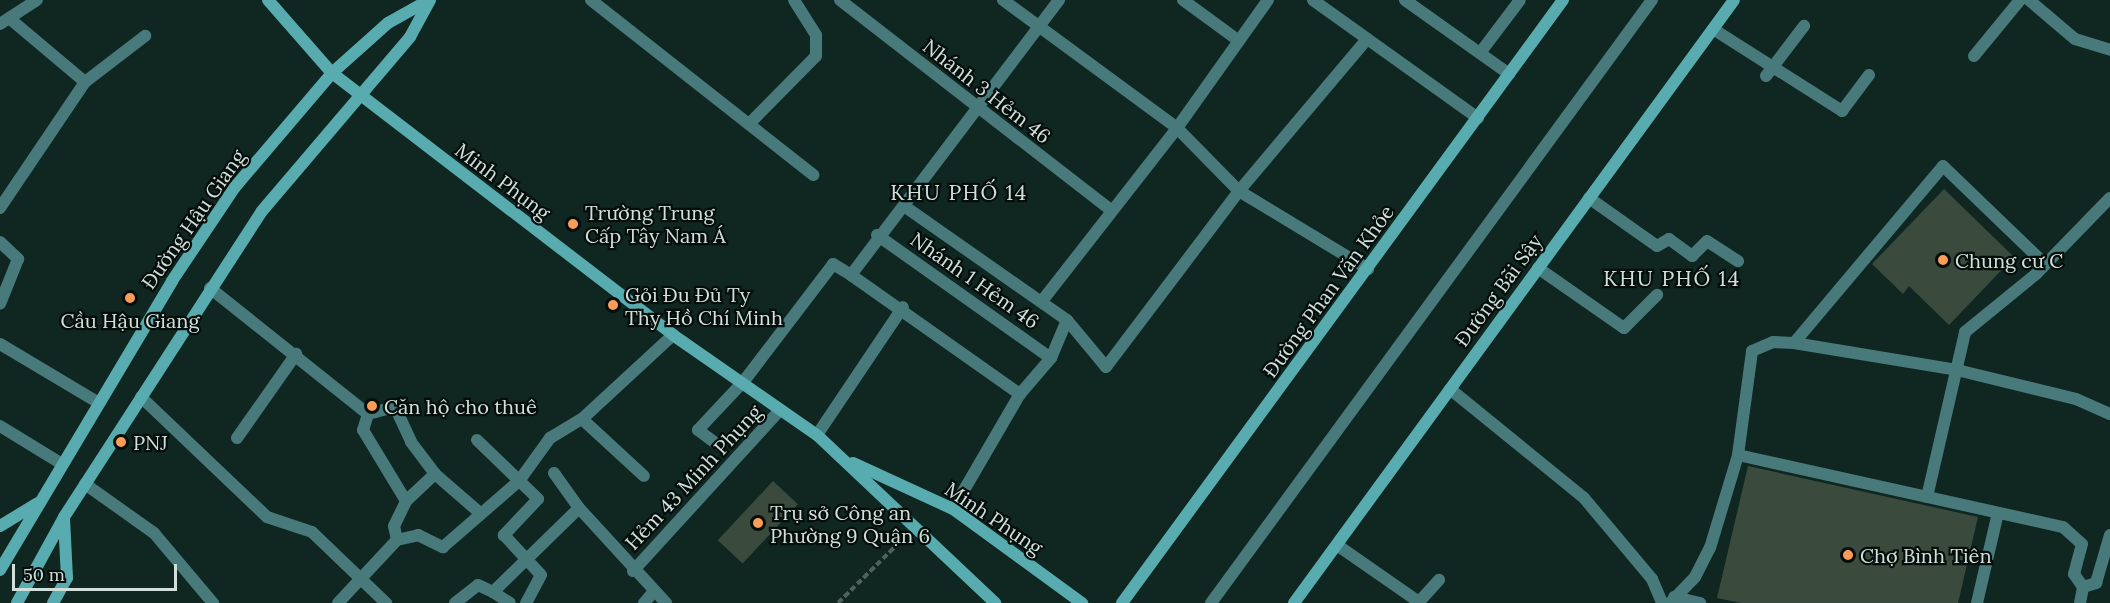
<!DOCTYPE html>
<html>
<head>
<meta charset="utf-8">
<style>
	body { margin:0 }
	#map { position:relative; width:2110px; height:603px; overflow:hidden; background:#102721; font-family:Lora,serif }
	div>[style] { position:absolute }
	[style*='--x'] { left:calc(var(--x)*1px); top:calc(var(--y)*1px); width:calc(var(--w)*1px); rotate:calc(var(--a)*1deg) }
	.building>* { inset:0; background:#3a4b3d; transform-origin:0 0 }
	.path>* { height:4px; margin-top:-2px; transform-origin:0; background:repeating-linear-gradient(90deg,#4e625d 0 6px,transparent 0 9px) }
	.lane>* { height:12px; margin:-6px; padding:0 6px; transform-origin:6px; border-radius:6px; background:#487a7c }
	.street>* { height:12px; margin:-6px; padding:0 6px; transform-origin:6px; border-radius:6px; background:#487a7c }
	.secondary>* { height:12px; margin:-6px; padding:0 6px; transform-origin:6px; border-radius:6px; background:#58acb0 }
	.dots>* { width:16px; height:16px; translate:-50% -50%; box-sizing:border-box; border:3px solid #050e0b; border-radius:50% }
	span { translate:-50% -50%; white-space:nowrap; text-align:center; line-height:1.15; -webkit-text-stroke:4.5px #050e0b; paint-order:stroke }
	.street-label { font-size:20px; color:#d2e0dc }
	.poi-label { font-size:20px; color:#d2e0dc }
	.left { translate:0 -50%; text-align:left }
	.neighbourhood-label { font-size:21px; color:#d2e0dc; letter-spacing:1.5px }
	.scale { position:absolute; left:12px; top:564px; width:165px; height:27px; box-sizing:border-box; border:3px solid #d2e0dc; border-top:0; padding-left:8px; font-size:18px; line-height:21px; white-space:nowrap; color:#d2e0dc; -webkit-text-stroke:4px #050e0b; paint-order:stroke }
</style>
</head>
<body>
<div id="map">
	<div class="building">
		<div style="clip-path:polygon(1944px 189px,2014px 257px,1949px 325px,1909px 286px,1903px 294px,1872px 264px)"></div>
		<div style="clip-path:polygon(1748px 466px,1978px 517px,1958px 603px,1741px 603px,1717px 598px)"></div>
		<div style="left:773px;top:481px;width:34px;height:81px;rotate:43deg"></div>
	</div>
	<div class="path">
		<div style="--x:838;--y:603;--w:93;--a:-44.6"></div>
	</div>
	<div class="lane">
		<div style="--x:591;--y:0;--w:283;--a:38.2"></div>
		<div style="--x:840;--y:0;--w:344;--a:37.8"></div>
		<div style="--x:1003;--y:0;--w:216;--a:36.3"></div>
		<div style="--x:1177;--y:128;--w:88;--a:45.5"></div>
		<div style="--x:1239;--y:191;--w:151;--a:31.2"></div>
		<div style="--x:1183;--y:0;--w:69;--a:36.2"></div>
		<div style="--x:1313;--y:0;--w:203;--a:35.6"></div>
		<div style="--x:1405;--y:0;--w:128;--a:35.4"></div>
		<div style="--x:2029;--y:0;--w:60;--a:40.3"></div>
		<div style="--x:2075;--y:39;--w:37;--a:17"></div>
		<div style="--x:9;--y:18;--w:99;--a:40.1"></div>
		<div style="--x:1713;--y:29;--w:153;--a:32.4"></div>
		<div style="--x:1842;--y:111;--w:45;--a:-53.1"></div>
		<div style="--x:1480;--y:53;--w:66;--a:-53"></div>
		<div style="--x:1974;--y:56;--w:72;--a:-50.6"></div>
		<div style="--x:1766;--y:76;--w:63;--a:-52.8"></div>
		<div style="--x:749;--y:124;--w:95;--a:-45.4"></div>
		<div style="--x:816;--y:56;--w:21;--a:-90"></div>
		<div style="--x:816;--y:35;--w:41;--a:-122.2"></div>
		<div style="--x:1589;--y:198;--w:83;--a:35.2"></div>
		<div style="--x:1657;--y:246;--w:14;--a:-30"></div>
		<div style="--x:1669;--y:239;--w:29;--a:36"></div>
		<div style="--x:1692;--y:256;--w:21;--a:-45"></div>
		<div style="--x:1707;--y:241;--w:37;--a:33"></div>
		<div style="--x:904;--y:206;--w:199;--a:35"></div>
		<div style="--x:0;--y:208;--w:152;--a:-56"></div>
		<div style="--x:85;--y:82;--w:76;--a:-37.5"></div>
		<div style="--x:877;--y:235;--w:213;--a:35.3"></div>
		<div style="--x:0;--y:242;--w:25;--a:43"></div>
		<div style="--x:18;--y:259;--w:48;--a:111.8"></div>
		<div style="--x:1538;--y:268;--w:105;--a:34.9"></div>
		<div style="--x:1624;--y:328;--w:47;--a:-45"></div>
		<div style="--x:851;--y:275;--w:207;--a:35.2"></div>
		<div style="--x:210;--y:288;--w:202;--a:38.6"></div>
		<div style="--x:368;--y:414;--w:28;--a:-15"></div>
		<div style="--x:395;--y:407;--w:38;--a:65"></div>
		<div style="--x:411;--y:442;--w:40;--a:53"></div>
		<div style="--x:435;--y:474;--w:60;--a:40.9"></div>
		<div style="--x:1042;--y:301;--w:219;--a:-52"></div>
		<div style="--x:1177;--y:128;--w:157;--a:-54.6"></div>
		<div style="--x:1794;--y:343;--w:165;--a:9.4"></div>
		<div style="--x:1957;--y:370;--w:122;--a:13.7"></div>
		<div style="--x:2076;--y:399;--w:37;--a:24"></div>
		<div style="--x:0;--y:344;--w:115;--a:30.8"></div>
		<div style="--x:1450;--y:389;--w:173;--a:39.1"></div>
		<div style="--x:1584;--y:498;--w:106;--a:50"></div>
		<div style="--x:1652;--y:579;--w:26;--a:67"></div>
		<div style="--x:141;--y:397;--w:174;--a:43.6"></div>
		<div style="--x:267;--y:517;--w:47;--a:18.4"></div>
		<div style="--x:312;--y:532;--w:103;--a:43.8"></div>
		<div style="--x:368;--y:414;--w:17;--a:107"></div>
		<div style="--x:363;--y:430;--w:83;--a:58.8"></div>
		<div style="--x:582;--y:419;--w:84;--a:42.6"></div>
		<div style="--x:0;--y:426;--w:73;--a:31.5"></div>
		<div style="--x:817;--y:435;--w:154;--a:-56.1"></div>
		<div style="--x:237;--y:438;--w:103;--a:-54.9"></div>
		<div style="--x:477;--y:440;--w:85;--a:44"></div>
		<div style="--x:538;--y:499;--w:50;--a:133.4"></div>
		<div style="--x:504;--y:535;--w:54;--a:47.2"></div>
		<div style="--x:541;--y:575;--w:32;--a:118"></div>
		<div style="--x:714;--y:442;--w:20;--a:-143"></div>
		<div style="--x:698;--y:430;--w:67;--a:-46.8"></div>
		<div style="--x:744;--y:381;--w:147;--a:-52.7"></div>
		<div style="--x:833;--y:264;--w:21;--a:31"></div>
		<div style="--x:851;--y:275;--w:345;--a:-52.9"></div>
		<div style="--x:1738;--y:455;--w:333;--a:12.5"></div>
		<div style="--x:2063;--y:527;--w:25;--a:42"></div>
		<div style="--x:2082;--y:544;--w:31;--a:105"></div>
		<div style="--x:2074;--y:574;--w:16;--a:55"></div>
		<div style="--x:2083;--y:587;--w:14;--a:-17"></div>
		<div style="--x:2096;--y:583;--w:50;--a:-73.7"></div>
		<div style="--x:554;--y:473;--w:43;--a:54.5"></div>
		<div style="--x:579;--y:508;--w:129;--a:47.5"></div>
		<div style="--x:1927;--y:497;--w:169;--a:-77"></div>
		<div style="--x:1965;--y:332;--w:92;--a:-39.2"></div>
		<div style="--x:2036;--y:274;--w:106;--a:-45.8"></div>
		<div style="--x:953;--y:509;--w:133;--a:-59.8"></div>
		<div style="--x:1020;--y:394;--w:48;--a:-49.3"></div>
		<div style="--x:1051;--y:358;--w:41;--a:-67.2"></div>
		<div style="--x:1067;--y:320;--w:61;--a:50.3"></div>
		<div style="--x:1106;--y:367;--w:221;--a:-52.9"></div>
		<div style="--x:1239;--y:191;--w:199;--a:-49.9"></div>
		<div style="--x:397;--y:540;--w:14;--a:-102"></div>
		<div style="--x:394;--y:526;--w:28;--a:-64"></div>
		<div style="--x:406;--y:501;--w:40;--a:-43"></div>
		<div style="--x:1337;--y:545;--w:100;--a:34.8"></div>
		<div style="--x:1419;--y:602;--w:30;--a:-48"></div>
		<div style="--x:633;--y:571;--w:218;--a:-47.6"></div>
		<div style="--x:493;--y:592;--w:20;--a:33"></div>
		<div style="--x:338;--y:603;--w:86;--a:-46.9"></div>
		<div style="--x:397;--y:540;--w:22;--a:-13"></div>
		<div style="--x:418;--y:535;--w:28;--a:26"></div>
		<div style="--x:443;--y:547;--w:101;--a:-41"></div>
		<div style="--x:519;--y:481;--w:53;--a:-54.2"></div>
		<div style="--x:550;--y:438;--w:37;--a:-31"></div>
		<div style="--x:582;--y:419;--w:124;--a:-42.7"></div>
		<div style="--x:455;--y:603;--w:29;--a:-38"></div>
		<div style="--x:478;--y:585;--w:17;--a:25"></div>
		<div style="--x:493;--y:592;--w:120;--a:-44.3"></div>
		<div style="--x:644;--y:603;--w:16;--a:-50"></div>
		<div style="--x:1211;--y:603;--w:747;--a:-53.82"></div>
		<div style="--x:1670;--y:603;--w:36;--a:-46"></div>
		<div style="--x:1695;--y:577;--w:33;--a:-63"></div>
		<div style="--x:1710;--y:548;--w:97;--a:-73.2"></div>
		<div style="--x:1738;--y:455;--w:105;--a:-82.3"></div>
		<div style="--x:1752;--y:351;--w:23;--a:-23"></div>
		<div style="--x:1773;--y:342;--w:21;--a:3"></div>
		<div style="--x:1794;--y:343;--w:231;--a:-49.9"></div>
		<div style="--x:1943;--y:166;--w:141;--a:43.9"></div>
		<div style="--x:1977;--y:603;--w:92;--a:-76.9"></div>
	</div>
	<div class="street">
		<div style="--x:0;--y:24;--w:44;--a:-33"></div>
		<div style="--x:85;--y:484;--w:85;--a:35.4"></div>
		<div style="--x:154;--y:533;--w:92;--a:49.9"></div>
		<div style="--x:1674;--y:597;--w:27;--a:13"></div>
		<div style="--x:2080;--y:603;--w:16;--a:-79"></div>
	</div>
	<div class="secondary">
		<div style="--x:268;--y:0;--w:97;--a:48.8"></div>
		<div style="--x:332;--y:73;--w:430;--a:37.5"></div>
		<div style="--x:673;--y:335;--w:175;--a:34.8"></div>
		<div style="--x:817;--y:435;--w:245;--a:43.3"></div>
		<div style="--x:853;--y:463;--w:110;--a:24.7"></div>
		<div style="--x:953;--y:509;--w:160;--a:36.1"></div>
		<div style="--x:0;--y:526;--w:44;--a:-31.2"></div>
		<div style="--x:0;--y:570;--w:336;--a:-59.2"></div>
		<div style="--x:172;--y:281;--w:113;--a:-56.2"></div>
		<div style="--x:235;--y:187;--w:150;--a:-49.6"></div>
		<div style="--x:332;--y:73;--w:75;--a:-41.8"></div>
		<div style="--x:388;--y:23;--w:47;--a:-29.3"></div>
		<div style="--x:17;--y:603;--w:98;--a:-61.3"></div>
		<div style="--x:64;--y:517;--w:364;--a:-57.1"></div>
		<div style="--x:262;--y:211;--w:228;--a:-49.6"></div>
		<div style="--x:410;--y:37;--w:42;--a:-61.6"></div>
		<div style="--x:53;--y:603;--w:29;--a:-61"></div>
		<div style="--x:67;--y:578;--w:60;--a:-92.9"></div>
		<div style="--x:1122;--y:603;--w:747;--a:-53.82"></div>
		<div style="--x:1294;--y:603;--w:746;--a:-53.88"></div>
	</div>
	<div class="dots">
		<div style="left:573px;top:224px;background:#fd9c56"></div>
		<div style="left:1943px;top:260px;background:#fd9c56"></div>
		<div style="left:130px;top:298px;background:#fd9c56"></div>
		<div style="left:613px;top:305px;background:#fd9c56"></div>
		<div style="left:372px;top:406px;background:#fd9c56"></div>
		<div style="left:121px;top:442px;background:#fd9c56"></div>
		<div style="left:758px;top:523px;background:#fd9c56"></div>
		<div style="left:1848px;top:555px;background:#fd9c56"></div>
	</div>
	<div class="street-label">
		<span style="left:987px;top:91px;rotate:38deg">Nhánh 3 Hẻm 46</span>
		<span style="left:503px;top:181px;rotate:37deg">Minh Phụng</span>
		<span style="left:193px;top:219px;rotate:-55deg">Đường Hậu Giang</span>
		<span style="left:975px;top:280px;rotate:35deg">Nhánh 1 Hẻm 46</span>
		<span style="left:1498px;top:290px;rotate:-54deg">Đường Bãi Sậy</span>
		<span style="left:1328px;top:291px;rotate:-54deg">Đường Phan Văn Khỏe</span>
		<span style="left:693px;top:477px;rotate:-47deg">Hẻm 43 Minh Phụng</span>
		<span style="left:994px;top:518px;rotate:34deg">Minh Phụng</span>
	</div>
	<div class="poi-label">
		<span class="left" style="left:585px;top:224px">Trường Trung<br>Cấp Tây Nam Á</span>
		<span class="left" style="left:1955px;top:260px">Chung cư C</span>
		<span class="left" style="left:625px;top:306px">Gỏi Đu Đủ Ty<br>Thy Hồ Chí Minh</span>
		<span style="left:130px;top:320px">Cầu Hậu Giang</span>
		<span class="left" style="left:384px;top:406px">Căn hộ cho thuê</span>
		<span class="left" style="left:133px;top:442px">PNJ</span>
		<span class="left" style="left:770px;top:524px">Trụ sở Công an<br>Phường 9 Quận 6</span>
		<span class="left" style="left:1860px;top:555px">Chợ Bình Tiên</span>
	</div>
	<div class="neighbourhood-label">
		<span style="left:959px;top:193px">KHU PHỐ 14</span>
		<span style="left:1672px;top:279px">KHU PHỐ 14</span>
	</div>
	<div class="scale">50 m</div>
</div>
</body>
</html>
